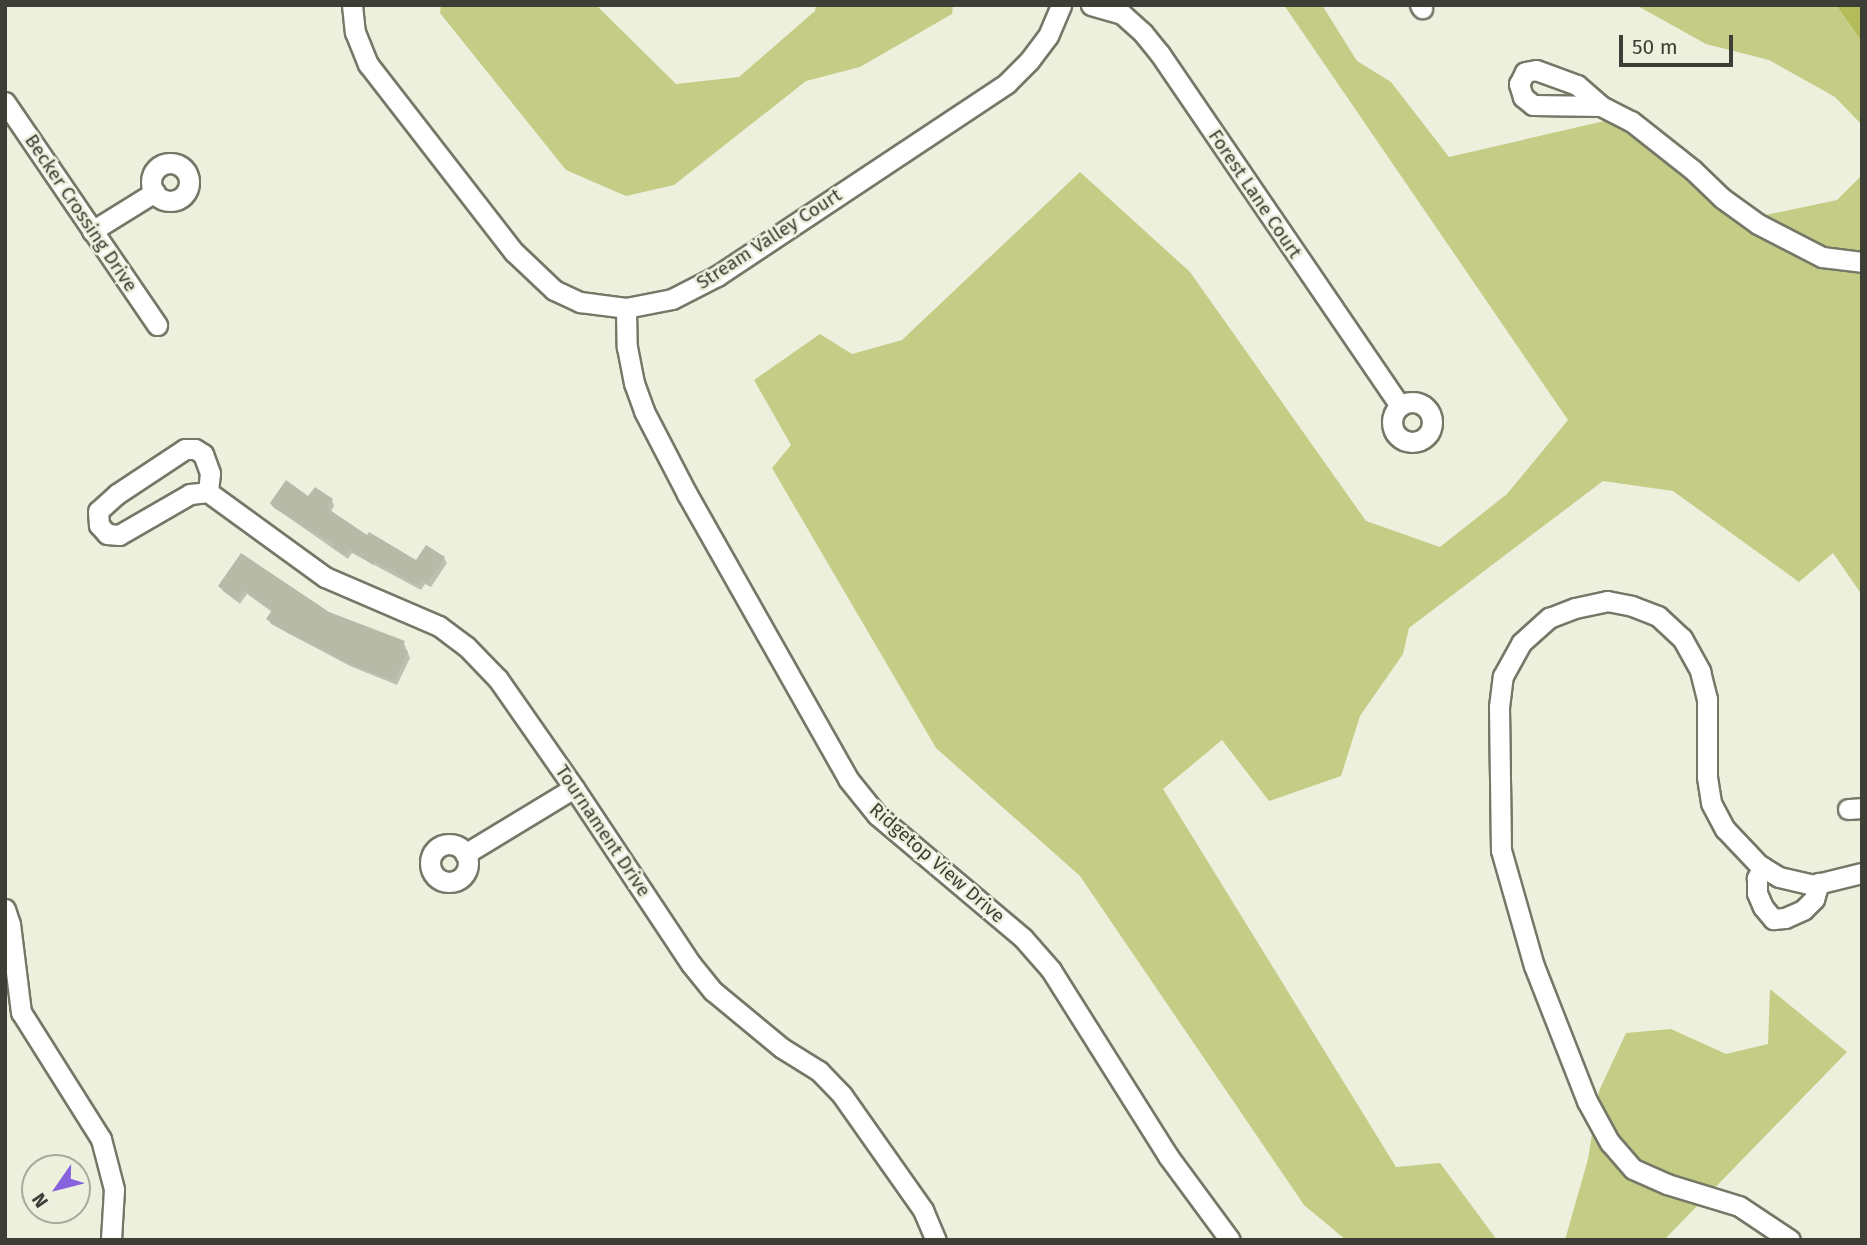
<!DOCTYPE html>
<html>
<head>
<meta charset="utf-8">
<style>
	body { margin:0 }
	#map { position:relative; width:1867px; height:1245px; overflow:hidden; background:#edf0dd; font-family:"Fira Sans",sans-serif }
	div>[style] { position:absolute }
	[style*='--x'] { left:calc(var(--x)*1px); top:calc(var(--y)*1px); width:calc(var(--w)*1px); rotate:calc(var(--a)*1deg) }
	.green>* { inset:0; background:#c4cc86 }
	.water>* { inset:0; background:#b3bc59 }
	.shadow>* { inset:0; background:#0003 }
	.building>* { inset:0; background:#b8baa8 }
	.roads { filter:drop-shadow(2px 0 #757867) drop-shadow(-2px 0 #757867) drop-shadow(0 2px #757867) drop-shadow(0 -2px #757867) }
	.minor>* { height:19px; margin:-9.5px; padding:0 9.5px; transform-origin:9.5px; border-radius:9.5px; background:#fff }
	.minor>.ring { margin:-9.5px; padding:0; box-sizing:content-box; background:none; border:19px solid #fff; border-radius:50% }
	span { translate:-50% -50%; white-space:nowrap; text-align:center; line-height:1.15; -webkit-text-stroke:5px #edf0dd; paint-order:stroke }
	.street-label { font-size:19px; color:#3d3e36 }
	.frame { position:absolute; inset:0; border:7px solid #3d3e36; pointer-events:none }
	.north { position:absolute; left:21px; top:1154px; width:70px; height:70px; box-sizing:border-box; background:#edf0dd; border:2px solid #a7a99a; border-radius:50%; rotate:235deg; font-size:19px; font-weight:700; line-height:28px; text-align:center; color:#3d3e36 }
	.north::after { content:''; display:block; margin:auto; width:24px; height:32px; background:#8662dd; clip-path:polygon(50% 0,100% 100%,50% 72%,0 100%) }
	.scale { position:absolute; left:1619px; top:35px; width:114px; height:32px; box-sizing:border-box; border:4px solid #3d3e36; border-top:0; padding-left:9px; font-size:21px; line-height:24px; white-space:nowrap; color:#3d3e36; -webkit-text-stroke:5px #edf0dd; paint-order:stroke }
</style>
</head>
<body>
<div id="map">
	<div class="green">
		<div style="clip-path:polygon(441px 5px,596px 5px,676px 84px,739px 77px,815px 11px,816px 5px,953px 5px,952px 14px,860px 67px,806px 81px,674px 185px,626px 196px,566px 170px,440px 13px)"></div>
		<div style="clip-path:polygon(1284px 5px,1322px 5px,1357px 61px,1391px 82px,1449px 157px,1613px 119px,1752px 218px,1837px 200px,1862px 175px,1862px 595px,1833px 553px,1799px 582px,1673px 491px,1603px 481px,1409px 628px,1403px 654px,1360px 716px,1341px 776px,1269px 801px,1222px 740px,1163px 789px,1396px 1167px,1440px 1163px,1497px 1240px,1346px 1240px,1304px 1205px,1080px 876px,936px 748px,772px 468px,791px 445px,754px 380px,820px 334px,852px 354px,902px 340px,1080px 172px,1190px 272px,1366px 521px,1440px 547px,1507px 494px,1568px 420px)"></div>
		<div style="clip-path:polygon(1636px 5px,1836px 5px,1862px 42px,1862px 125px,1835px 97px,1769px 60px,1706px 44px)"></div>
		<div style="clip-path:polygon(1770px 989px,1847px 1052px,1664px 1240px,1565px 1240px,1588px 1159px,1599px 1091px,1626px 1033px,1671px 1029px,1726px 1054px,1768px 1044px)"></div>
	</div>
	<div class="water">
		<div style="clip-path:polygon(1836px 5px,1862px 5px,1862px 42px)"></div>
	</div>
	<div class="shadow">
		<div style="clip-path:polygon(308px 499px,332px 500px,334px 506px,330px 513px,368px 538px,416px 562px,444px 558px,447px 563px,431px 587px,425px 584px,421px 590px,352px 553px,348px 559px,275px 508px)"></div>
		<div style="clip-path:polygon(242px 555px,329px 613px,404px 643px,410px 658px,397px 685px,350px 666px,271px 624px,268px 619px,272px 612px,247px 594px,240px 604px,223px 591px,220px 586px)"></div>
	</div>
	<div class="building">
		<div style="clip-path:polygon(286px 480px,308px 496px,315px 487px,333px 499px,327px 508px,367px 535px,369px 532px,416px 560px,426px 545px,445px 557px,428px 583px,422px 580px,418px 586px,391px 570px,375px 562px,373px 565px,349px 549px,345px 555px,333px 547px,335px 545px,274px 508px,270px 503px)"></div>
		<div style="clip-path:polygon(241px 553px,329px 612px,405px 641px,402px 648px,408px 651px,394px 681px,346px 662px,286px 632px,266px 619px,272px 610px,244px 590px,237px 600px,218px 586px)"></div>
	</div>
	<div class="roads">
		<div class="minor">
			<div style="--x:352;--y:5;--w:27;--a:84"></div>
			<div style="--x:355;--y:32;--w:35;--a:68"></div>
			<div style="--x:368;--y:64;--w:238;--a:52.2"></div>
			<div style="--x:514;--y:252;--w:55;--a:43.5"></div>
			<div style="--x:554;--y:290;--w:29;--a:25"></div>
			<div style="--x:580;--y:302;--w:46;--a:7.4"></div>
			<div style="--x:626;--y:308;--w:47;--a:-11.1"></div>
			<div style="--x:672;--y:299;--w:51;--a:-27.1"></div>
			<div style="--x:717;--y:276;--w:348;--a:-33.6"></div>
			<div style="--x:1007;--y:83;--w:31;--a:-45"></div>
			<div style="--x:1029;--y:61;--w:31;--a:-53"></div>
			<div style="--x:1048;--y:36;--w:34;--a:-67"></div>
			<div style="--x:1091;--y:5;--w:32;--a:16"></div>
			<div style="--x:1122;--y:14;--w:28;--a:42"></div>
			<div style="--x:1143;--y:33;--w:27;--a:51"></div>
			<div style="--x:1160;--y:54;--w:426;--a:55.7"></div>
			<div style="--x:1420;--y:5;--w:4;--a:56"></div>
			<div style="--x:5;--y:102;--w:270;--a:55.7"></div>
			<div style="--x:1601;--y:106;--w:68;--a:-179.2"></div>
			<div style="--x:1533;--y:105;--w:13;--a:-141"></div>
			<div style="--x:1523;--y:97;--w:14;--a:-107"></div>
			<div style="--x:1519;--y:84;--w:13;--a:-63"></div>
			<div style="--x:1525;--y:72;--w:11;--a:-10"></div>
			<div style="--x:1536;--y:70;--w:44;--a:20.1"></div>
			<div style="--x:1577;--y:85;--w:32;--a:41"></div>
			<div style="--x:1601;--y:106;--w:34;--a:27"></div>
			<div style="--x:1631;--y:121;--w:79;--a:38.3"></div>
			<div style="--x:1693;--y:170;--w:40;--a:44"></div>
			<div style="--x:1722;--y:198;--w:44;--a:35.8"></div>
			<div style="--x:1758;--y:224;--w:72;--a:27.3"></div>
			<div style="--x:1822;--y:257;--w:40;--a:7.1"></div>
			<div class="ring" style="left:151px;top:163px;width:19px;height:19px"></div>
			<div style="--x:92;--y:231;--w:74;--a:-31.8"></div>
			<div style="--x:626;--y:308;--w:39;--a:89"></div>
			<div style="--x:627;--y:347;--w:37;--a:79"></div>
			<div style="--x:634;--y:383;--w:30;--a:70"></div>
			<div style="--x:644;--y:411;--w:93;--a:62.6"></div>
			<div style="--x:687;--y:494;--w:327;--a:60.5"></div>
			<div style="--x:848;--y:779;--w:46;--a:51.1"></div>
			<div style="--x:877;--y:815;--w:191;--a:40.1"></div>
			<div style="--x:1023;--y:938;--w:43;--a:48.8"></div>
			<div style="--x:1051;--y:970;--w:220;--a:57.8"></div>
			<div style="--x:1168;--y:1156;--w:104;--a:53.6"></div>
			<div class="ring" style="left:1392px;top:402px;width:21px;height:21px"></div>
			<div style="--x:208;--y:492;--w:19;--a:-84"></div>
			<div style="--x:210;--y:473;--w:20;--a:-110"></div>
			<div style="--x:203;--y:454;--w:9;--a:-148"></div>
			<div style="--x:195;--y:449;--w:10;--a:180"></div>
			<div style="--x:185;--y:449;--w:82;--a:146.5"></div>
			<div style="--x:117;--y:494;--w:25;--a:138"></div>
			<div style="--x:98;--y:511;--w:14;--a:86"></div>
			<div style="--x:99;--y:525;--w:12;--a:48"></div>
			<div style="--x:107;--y:534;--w:12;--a:5"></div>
			<div style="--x:119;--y:535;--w:82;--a:-30"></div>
			<div style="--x:190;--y:494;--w:18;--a:-6"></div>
			<div style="--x:208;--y:492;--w:145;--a:36"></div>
			<div style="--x:325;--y:577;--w:124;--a:23.3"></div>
			<div style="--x:439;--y:626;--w:34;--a:37"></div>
			<div style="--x:466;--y:646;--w:46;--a:45.9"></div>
			<div style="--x:498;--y:679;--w:133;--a:55.1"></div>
			<div style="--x:574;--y:788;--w:211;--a:56.4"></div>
			<div style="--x:691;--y:964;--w:35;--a:51"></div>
			<div style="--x:713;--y:991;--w:89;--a:39.6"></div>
			<div style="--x:782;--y:1048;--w:44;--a:31.9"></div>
			<div style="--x:819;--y:1071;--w:33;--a:46"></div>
			<div style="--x:842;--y:1095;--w:141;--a:54.8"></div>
			<div style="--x:923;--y:1210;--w:33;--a:67"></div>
			<div style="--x:1848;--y:809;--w:14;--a:-4"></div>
			<div class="ring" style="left:430px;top:844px;width:19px;height:19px"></div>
			<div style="--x:465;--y:854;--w:127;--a:-31.2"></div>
			<div style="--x:1763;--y:867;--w:13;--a:119"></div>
			<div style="--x:1757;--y:878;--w:15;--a:90"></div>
			<div style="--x:1757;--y:893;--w:15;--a:67"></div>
			<div style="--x:1763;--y:907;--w:16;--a:50"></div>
			<div style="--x:1773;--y:919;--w:12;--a:-5"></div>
			<div style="--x:1785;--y:918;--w:20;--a:-24"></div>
			<div style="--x:1803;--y:910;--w:16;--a:-45"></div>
			<div style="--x:1814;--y:899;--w:17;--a:-73"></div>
			<div style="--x:5;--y:909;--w:16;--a:72"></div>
			<div style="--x:10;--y:924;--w:89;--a:82.9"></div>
			<div style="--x:21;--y:1012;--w:150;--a:57.8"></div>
			<div style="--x:101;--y:1139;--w:52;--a:75.4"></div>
			<div style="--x:114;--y:1189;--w:51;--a:93.4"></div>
			<div style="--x:1790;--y:1240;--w:61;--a:-146.3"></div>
			<div style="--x:1739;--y:1206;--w:75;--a:-163"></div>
			<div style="--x:1667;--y:1184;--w:37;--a:-156"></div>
			<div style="--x:1633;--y:1169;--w:35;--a:-131"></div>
			<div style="--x:1610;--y:1143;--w:48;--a:-118.7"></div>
			<div style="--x:1587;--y:1101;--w:145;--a:-111.4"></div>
			<div style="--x:1534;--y:966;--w:121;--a:-105.9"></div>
			<div style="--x:1501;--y:850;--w:143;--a:-90.8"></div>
			<div style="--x:1499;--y:707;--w:31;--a:-83"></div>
			<div style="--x:1503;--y:676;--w:38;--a:-61"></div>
			<div style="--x:1521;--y:643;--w:38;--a:-42"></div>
			<div style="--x:1549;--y:618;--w:28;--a:-21"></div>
			<div style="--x:1575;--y:608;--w:33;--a:-12"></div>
			<div style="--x:1607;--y:601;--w:25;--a:11"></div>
			<div style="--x:1632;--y:606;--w:28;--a:21"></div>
			<div style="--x:1658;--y:616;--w:33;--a:43"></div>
			<div style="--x:1682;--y:638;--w:38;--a:61"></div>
			<div style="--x:1700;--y:671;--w:29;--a:76"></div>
			<div style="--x:1707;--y:699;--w:78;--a:90"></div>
			<div style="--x:1707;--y:777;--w:26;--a:81"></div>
			<div style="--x:1711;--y:803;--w:30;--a:62"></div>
			<div style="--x:1725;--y:829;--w:50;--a:46.6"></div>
			<div style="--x:1759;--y:865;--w:23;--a:31"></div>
			<div style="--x:1779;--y:877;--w:35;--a:13"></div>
			<div style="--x:1813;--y:885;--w:50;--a:-13.8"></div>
		</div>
	</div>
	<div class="street-label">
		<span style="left:1255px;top:194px;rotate:56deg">Forest Lane Court</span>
		<span style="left:81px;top:213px;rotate:56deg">Becker Crossing Drive</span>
		<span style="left:769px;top:239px;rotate:-33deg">Stream Valley Court</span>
		<span style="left:603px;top:831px;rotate:56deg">Tournament Drive</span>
		<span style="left:937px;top:863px;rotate:41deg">Ridgetop View Drive</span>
	</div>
	<div class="frame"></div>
	<div class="north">N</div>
	<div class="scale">50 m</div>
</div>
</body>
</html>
